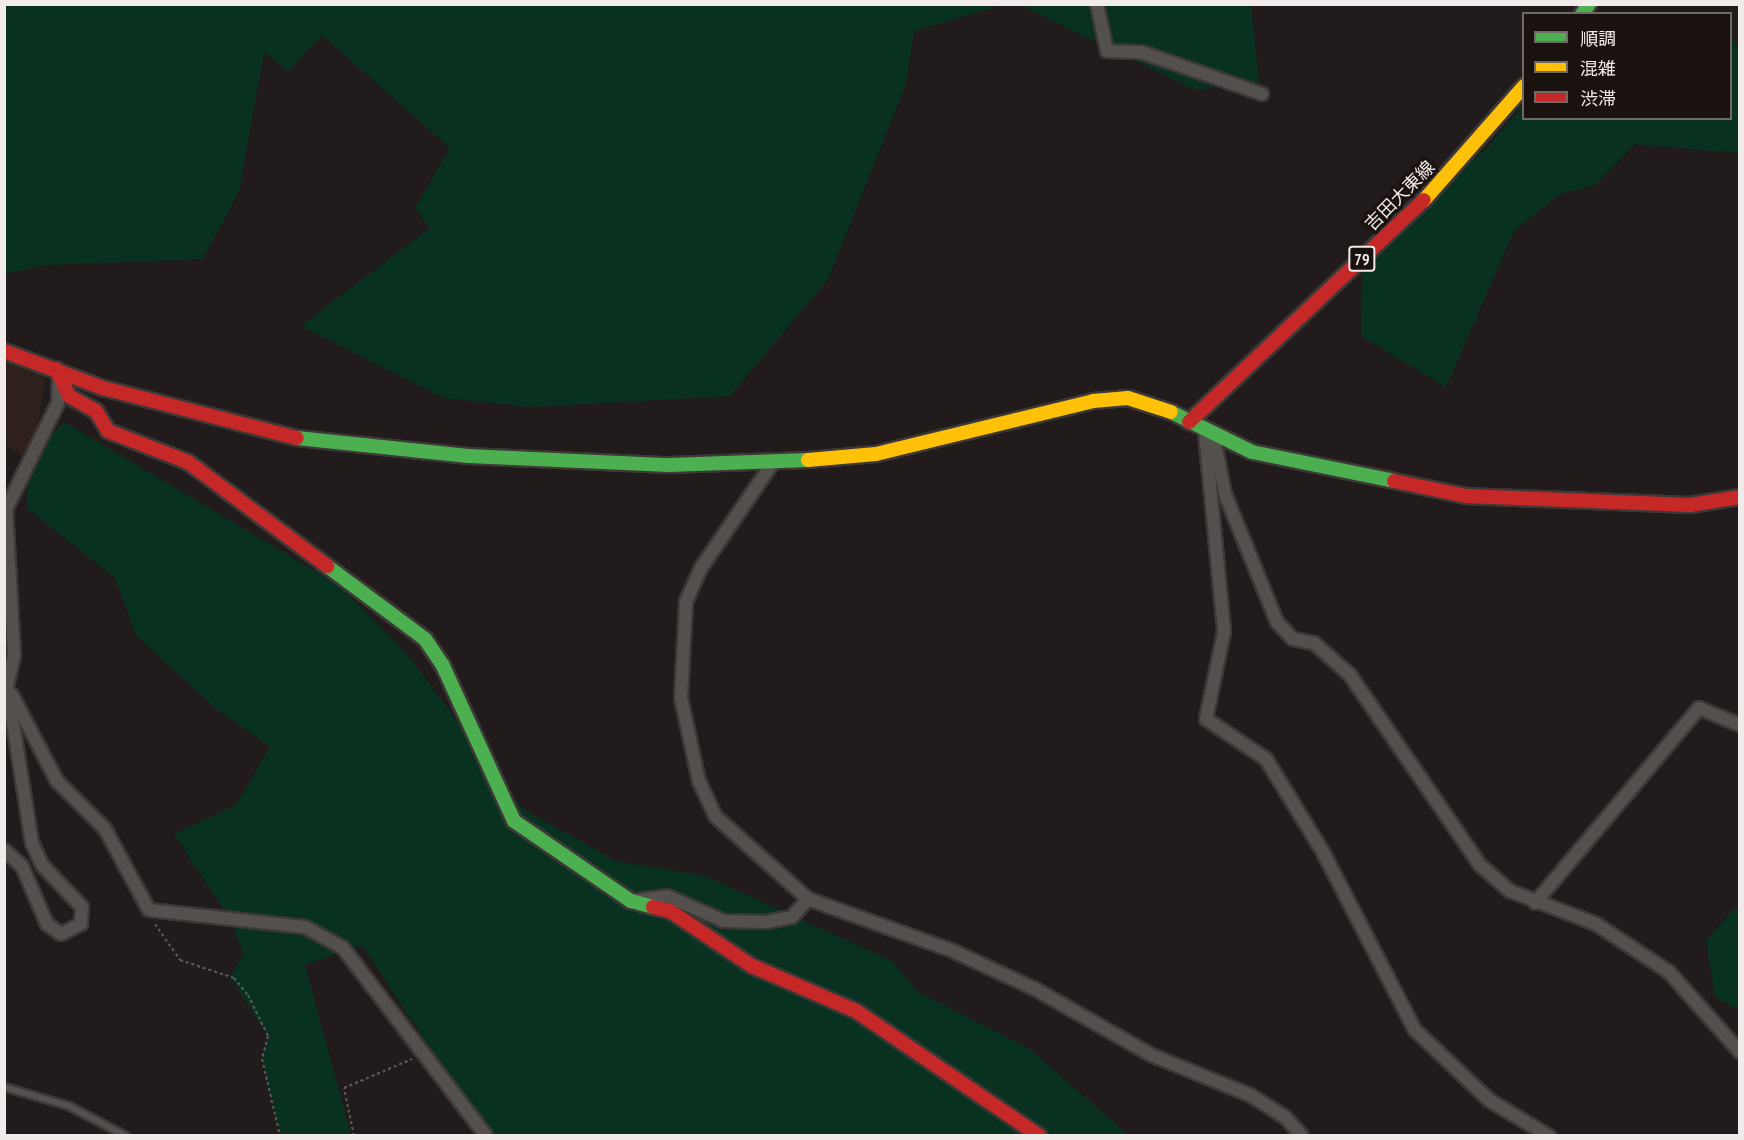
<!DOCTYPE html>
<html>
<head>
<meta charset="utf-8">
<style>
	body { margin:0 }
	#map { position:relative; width:1744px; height:1140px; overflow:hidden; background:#211c1b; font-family:"PT Sans Narrow","Noto Sans JP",sans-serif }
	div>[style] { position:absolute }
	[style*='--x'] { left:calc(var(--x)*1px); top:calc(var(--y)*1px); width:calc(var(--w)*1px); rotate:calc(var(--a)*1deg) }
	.built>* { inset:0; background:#2e211c }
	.green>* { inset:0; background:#08321f }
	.path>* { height:2px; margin-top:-1px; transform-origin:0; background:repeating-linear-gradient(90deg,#5c5958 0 3px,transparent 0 6px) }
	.roads { filter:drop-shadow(2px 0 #3c3837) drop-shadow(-2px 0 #3c3837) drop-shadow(0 2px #3c3837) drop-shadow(0 -2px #3c3837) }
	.lane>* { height:6px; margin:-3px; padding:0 3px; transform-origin:3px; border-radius:3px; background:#53504e }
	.street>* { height:12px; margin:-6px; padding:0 6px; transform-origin:6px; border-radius:6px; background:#53504e }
	.fast>* { height:14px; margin:-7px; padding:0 7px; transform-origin:7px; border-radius:7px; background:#4caf50 }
	.slow>* { height:14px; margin:-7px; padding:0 7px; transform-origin:7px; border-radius:7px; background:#ffc107 }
	.jam>* { height:14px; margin:-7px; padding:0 7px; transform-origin:7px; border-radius:7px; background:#c62828 }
	span { translate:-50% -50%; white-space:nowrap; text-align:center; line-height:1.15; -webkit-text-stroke:6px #1a120f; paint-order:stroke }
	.shield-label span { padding:2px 4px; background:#1a120f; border:2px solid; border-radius:4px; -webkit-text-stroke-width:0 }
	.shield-label { font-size:16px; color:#f1ebe9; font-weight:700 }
	.street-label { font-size:18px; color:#f1ebe9 }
	.frame { position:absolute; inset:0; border:6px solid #f1ebe9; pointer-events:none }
	.legend { position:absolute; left:1522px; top:12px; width:210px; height:108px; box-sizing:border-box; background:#1a120f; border:2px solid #706966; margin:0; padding:8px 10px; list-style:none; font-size:18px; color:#f1ebe9 }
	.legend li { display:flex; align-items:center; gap:12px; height:30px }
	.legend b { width:30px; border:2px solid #706966 }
</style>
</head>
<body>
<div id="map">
	<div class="built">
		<div style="clip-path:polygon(4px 357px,47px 370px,36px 432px,22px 456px,5px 444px)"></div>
	</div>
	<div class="green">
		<div style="clip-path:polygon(4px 5px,5px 4px,1003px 5px,914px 31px,906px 84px,828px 279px,730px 396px,532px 407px,444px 398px,301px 326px,430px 228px,415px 208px,450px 148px,322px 35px,288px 72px,264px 52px,239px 191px,203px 259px,46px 265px,5px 274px)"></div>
		<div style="clip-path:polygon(1020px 5px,1251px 5px,1259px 82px,1195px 90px)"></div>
		<div style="clip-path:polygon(1731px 38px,1739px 49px,1739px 153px,1635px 144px,1594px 186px,1561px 193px,1514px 231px,1446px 387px,1361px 336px,1363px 256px,1488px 147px,1523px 105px,1524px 118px,1730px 118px)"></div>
		<div style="clip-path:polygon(64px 422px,340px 586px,407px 654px,523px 809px,616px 861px,705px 876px,892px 961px,918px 992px,1028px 1048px,1129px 1135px,487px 1135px,362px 945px,305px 965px,351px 1135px,280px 1135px,262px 1059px,268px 1036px,230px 977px,244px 954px,229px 917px,174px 834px,236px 805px,270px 747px,214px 707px,136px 635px,115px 578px,27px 508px,27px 458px)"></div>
		<div style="clip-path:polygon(1739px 904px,1739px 1010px,1715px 997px,1706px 940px)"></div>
	</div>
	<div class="path">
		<div style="--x:155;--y:924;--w:44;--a:55.2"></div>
		<div style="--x:180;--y:960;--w:57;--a:18.4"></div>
		<div style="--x:234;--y:978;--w:22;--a:51"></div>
		<div style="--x:248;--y:995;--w:46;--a:64"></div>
		<div style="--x:268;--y:1036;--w:24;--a:105"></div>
		<div style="--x:262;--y:1059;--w:79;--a:76.8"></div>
		<div style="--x:354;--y:1136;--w:49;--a:-101.8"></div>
		<div style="--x:344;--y:1088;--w:74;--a:-23.1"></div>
	</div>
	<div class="roads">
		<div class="lane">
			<div style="--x:4;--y:1087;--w:68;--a:16.3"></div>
			<div style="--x:69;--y:1106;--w:64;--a:27.8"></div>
		</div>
		<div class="street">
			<div style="--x:1097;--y:4;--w:48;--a:78"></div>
			<div style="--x:1107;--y:51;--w:34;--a:2"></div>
			<div style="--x:1141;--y:52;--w:128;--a:19.1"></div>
			<div style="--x:1205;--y:433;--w:200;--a:84.5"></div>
			<div style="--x:1224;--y:632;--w:89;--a:101.7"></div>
			<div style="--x:1206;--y:719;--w:72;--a:33.7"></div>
			<div style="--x:1266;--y:759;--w:109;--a:58.5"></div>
			<div style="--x:1323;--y:852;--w:200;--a:62.7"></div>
			<div style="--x:1415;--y:1030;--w:102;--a:43.4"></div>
			<div style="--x:1489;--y:1100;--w:70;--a:31"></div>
			<div style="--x:1214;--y:438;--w:57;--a:78.9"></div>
			<div style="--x:1225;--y:494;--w:138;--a:67.9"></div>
			<div style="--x:1277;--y:622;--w:23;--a:47"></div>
			<div style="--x:1293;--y:639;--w:21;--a:11"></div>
			<div style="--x:1314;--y:643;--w:48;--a:41.6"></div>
			<div style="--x:1350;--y:675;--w:230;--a:55.6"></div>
			<div style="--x:1480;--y:865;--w:40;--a:41"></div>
			<div style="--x:1510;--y:891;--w:92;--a:21"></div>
			<div style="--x:1596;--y:924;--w:87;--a:33.3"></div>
			<div style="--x:1669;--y:972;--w:107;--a:48.4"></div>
			<div style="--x:774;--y:461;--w:130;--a:124.3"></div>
			<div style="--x:701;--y:568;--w:37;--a:114"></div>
			<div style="--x:686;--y:602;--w:96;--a:93"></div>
			<div style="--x:681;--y:698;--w:85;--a:77.8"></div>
			<div style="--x:699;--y:781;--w:38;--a:65"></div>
			<div style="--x:715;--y:816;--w:125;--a:41.7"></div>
			<div style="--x:808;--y:899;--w:154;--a:19.7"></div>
			<div style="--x:953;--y:951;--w:90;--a:24.9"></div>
			<div style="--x:1035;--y:989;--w:133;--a:29.6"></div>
			<div style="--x:1151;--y:1055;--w:107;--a:22"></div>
			<div style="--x:1250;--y:1095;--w:41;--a:32.2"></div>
			<div style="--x:1285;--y:1117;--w:25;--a:48"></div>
			<div style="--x:12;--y:695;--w:97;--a:62.4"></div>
			<div style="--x:57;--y:781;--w:68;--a:45"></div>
			<div style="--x:105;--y:829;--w:92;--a:61.5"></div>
			<div style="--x:149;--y:910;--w:157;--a:6.2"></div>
			<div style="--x:305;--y:927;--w:43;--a:28.9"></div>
			<div style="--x:343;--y:948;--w:236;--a:52.7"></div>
			<div style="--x:4;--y:850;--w:24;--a:42"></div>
			<div style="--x:22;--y:866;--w:63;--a:66.7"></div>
			<div style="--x:47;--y:924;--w:17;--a:36"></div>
			<div style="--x:61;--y:934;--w:22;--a:-27"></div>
			<div style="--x:81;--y:924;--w:17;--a:-87"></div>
			<div style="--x:82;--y:907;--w:58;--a:-133.6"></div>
			<div style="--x:42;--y:865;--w:24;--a:-114"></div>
			<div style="--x:32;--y:843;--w:159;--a:-99"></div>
			<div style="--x:7;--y:686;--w:32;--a:-77"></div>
			<div style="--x:14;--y:655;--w:146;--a:-93.1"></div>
			<div style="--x:6;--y:509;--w:118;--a:-63.9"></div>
			<div style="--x:58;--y:403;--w:23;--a:-88"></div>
			<div style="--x:632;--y:901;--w:35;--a:-8"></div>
			<div style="--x:667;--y:896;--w:62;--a:23.7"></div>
			<div style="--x:724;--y:921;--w:42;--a:1.4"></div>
			<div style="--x:766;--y:922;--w:26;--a:-11"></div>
			<div style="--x:792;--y:917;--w:24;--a:-48"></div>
			<div style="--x:1535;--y:903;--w:255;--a:-49.9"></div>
			<div style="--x:1699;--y:708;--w:44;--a:22.5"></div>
		</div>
		<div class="fast">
			<div style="--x:1582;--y:14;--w:12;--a:-55"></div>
			<div style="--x:1171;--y:412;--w:90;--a:26.3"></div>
			<div style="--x:1252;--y:452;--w:145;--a:11.5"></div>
			<div style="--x:297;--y:438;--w:172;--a:6"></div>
			<div style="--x:468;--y:456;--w:201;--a:2.6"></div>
			<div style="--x:669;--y:465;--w:139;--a:-2.1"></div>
			<div style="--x:327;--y:566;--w:122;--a:36.7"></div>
			<div style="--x:425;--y:639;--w:32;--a:56"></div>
			<div style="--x:443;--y:666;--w:170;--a:65.4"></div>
			<div style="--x:514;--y:821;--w:142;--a:34.4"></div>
			<div style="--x:631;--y:901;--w:23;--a:15"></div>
		</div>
		<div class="slow">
			<div style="--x:1424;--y:200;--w:152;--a:-48.7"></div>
			<div style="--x:808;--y:460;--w:68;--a:-5"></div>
			<div style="--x:876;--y:454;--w:223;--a:-13.7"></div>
			<div style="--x:1093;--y:401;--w:35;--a:-5"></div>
			<div style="--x:1128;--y:398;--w:45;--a:18"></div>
		</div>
		<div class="jam">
			<div style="--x:4;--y:351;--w:106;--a:20.5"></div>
			<div style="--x:103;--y:388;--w:200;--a:14.5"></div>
			<div style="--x:56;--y:369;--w:30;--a:64"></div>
			<div style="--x:69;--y:396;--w:31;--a:29"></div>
			<div style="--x:96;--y:411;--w:23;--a:59"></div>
			<div style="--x:108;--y:431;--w:86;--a:21.2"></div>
			<div style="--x:188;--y:462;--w:174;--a:36.8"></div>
			<div style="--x:1189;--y:422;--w:323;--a:-43.4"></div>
			<div style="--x:1394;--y:481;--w:74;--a:11.8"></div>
			<div style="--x:1466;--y:496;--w:224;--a:2.3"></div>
			<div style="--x:1690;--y:505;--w:51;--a:-9.1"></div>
			<div style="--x:653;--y:907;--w:17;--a:13"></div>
			<div style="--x:670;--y:911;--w:99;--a:33.9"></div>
			<div style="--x:752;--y:966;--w:113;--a:23.4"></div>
			<div style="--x:856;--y:1011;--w:222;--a:34.3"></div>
		</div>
	</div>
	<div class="shield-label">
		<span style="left:1362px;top:259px">79</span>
	</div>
	<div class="street-label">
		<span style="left:1400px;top:196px;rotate:-45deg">吉田大東線</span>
	</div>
	<div class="frame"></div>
	<ul class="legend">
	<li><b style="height:8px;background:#4caf50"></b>順調</li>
	<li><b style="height:8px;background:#ffc107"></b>混雑</li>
	<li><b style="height:8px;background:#c62828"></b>渋滞</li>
	</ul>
</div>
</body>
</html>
